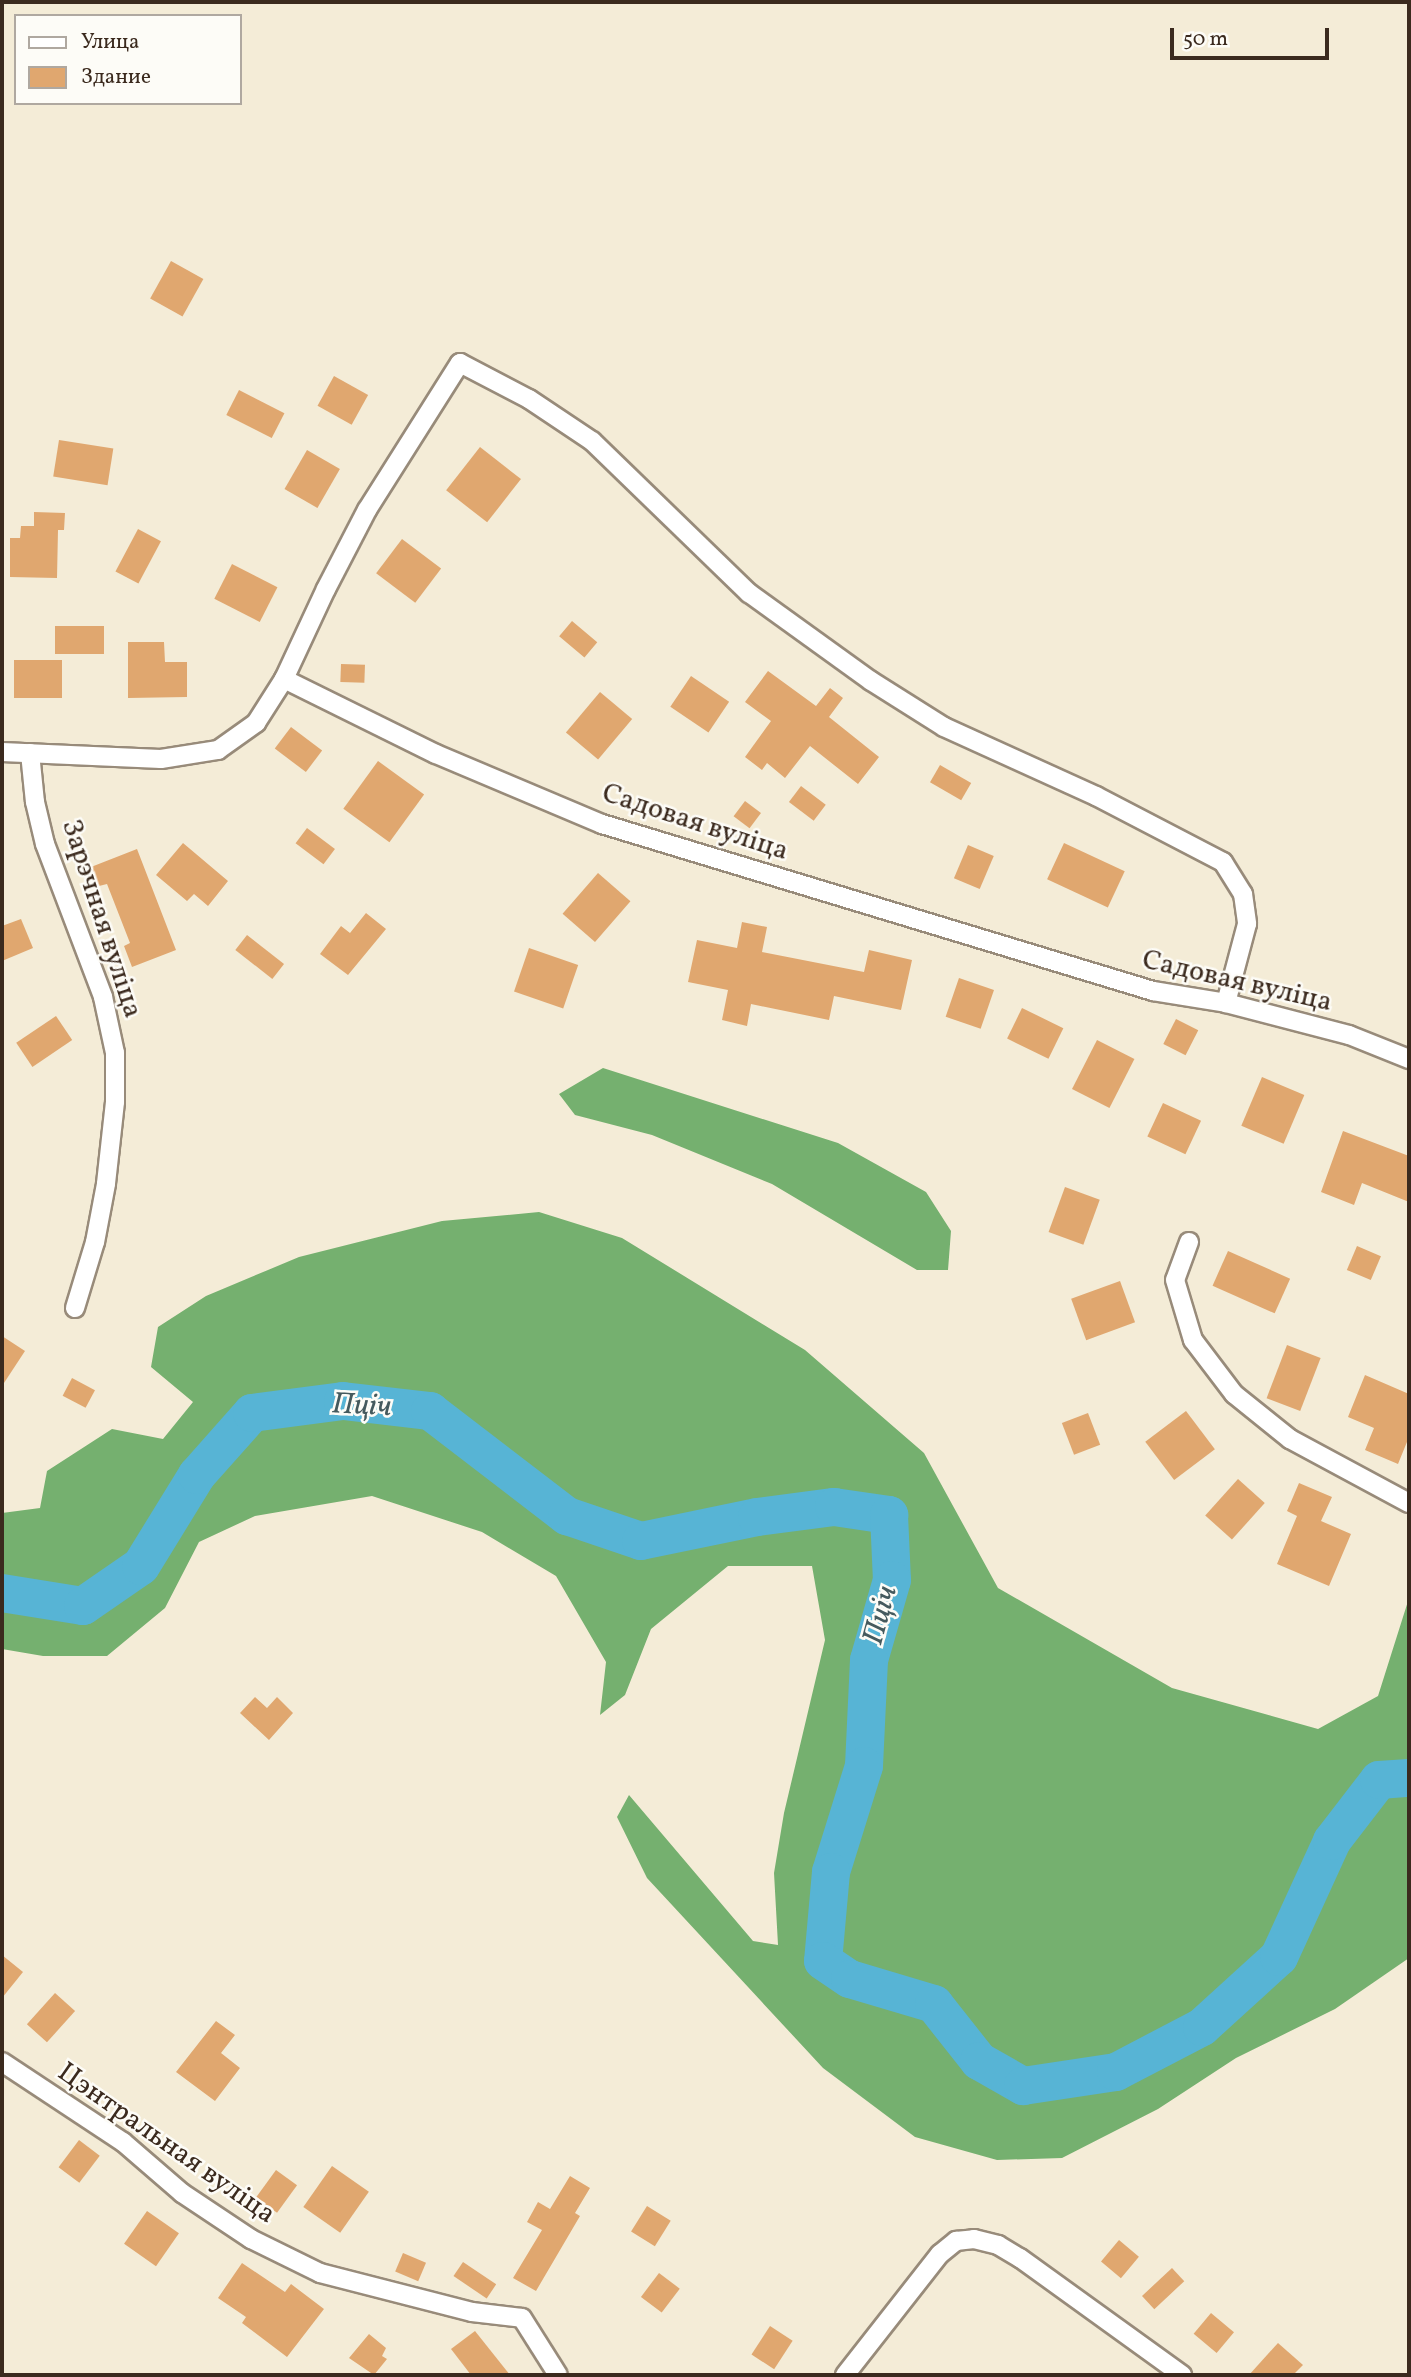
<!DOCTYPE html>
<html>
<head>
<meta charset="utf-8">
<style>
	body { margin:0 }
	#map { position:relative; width:1411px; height:2377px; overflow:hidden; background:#f4ecd7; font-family:Vollkorn,serif }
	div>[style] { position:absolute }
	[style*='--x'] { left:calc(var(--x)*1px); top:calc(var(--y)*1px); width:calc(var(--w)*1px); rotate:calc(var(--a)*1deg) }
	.forest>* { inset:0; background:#75b06f }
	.river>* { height:38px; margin:-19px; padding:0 19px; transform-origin:19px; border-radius:19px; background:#57b4d5 }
	.building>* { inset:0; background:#e0a76f; transform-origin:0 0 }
	.roads { filter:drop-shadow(2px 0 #988b7a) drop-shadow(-2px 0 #988b7a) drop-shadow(0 2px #988b7a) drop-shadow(0 -2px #988b7a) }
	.street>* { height:18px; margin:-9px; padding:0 9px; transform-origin:9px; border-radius:9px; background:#fff }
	span { translate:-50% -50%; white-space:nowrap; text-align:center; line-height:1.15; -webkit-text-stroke:5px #fdfcf7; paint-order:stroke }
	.street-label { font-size:28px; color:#3b2a1e }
	.water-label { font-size:30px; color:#455a5e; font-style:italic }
	.frame { position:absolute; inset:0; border:4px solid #3b2a1e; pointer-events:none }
	.legend { position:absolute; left:14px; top:14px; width:228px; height:91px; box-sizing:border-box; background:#fdfcf7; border:2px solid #afa8a0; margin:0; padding:9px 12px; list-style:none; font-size:21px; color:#3b2a1e }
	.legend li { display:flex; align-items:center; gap:14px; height:35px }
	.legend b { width:35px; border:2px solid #afa8a0 }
	.scale { position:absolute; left:1170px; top:28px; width:159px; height:32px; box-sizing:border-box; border:4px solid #3b2a1e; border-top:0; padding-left:9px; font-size:21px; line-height:24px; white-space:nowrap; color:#3b2a1e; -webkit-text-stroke:5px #fdfcf7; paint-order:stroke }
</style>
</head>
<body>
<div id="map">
	<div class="forest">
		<div style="clip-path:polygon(603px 1068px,838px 1143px,926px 1192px,951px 1231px,948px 1270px,917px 1270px,772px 1184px,652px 1135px,575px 1115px,559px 1094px)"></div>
		<div style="clip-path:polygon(539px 1212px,622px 1238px,805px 1350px,924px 1453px,998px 1588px,1172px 1688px,1318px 1729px,1378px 1696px,1409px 1598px,1409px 1958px,1335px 2009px,1236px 2058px,1158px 2109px,1062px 2158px,997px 2160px,915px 2137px,823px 2068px,647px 1878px,617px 1817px,629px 1795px,753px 1941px,778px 1945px,774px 1873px,784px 1813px,825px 1640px,812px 1566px,728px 1566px,651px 1629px,625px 1695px,600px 1715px,606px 1662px,556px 1576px,482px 1532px,372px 1496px,255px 1516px,199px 1542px,165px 1608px,107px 1656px,43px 1656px,2px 1649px,2px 1513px,40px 1508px,47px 1471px,112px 1429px,163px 1439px,193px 1402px,151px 1367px,158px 1327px,206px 1296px,299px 1257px,442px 1221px)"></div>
	</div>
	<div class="river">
		<div style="--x:2;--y:1593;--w:82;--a:9.1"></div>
		<div style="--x:83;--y:1606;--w:70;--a:-34.6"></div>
		<div style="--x:141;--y:1566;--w:107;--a:-58.4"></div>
		<div style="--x:197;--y:1475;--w:83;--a:-48.4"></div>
		<div style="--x:252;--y:1413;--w:92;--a:-7.5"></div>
		<div style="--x:343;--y:1401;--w:88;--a:6.6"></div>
		<div style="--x:430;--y:1411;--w:173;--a:37.5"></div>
		<div style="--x:567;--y:1516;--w:78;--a:18.7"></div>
		<div style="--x:641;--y:1541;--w:118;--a:-11.7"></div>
		<div style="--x:757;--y:1517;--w:78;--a:-7.4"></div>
		<div style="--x:834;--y:1507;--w:56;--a:8.3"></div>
		<div style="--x:889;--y:1515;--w:65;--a:87.4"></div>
		<div style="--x:892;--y:1580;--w:83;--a:106"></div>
		<div style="--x:869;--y:1660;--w:106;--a:92.7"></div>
		<div style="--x:864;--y:1766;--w:111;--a:107.3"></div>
		<div style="--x:831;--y:1872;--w:89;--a:95.1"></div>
		<div style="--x:823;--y:1961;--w:32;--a:34"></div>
		<div style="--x:850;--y:1979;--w:88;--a:16.6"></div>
		<div style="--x:934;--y:2004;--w:73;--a:51.7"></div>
		<div style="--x:979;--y:2061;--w:51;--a:29.6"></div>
		<div style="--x:1023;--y:2086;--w:94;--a:-8.6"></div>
		<div style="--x:1116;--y:2072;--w:97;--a:-27.6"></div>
		<div style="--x:1202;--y:2027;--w:104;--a:-42.3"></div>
		<div style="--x:1279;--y:1957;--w:128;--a:-65.4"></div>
		<div style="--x:1332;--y:1841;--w:77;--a:-52.4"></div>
		<div style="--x:1379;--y:1780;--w:30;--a:-4"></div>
	</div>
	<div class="building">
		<div style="left:171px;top:261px;width:37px;height:43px;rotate:29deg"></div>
		<div style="left:334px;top:376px;width:39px;height:34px;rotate:29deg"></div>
		<div style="left:239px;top:390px;width:51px;height:28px;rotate:27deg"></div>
		<div style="left:59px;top:440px;width:55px;height:37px;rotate:9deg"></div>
		<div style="left:480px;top:447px;width:52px;height:55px;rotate:38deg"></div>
		<div style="left:307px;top:450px;width:38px;height:45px;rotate:30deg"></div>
		<div style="clip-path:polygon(34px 512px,65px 513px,64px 530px,58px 530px,57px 578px,10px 577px,10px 538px,20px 538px,21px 526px,34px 526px)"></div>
		<div style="left:138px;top:529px;width:26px;height:48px;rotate:28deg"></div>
		<div style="left:402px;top:539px;width:49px;height:43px;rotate:37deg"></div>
		<div style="left:232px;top:564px;width:51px;height:39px;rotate:27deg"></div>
		<div style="left:572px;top:621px;width:33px;height:20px;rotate:40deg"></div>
		<div style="left:55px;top:626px;width:49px;height:28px"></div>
		<div style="clip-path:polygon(128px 642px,164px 642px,165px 662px,187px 662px,187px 697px,128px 698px)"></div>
		<div style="left:14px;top:660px;width:48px;height:38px"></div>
		<div style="left:341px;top:664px;width:24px;height:18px;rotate:2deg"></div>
		<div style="clip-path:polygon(768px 671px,816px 706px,830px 688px,843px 698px,829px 717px,879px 757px,858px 784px,810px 746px,785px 778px,767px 763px,762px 770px,745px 757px,771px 721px,745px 702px)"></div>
		<div style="left:691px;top:676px;width:46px;height:37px;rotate:34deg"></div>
		<div style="left:600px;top:692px;width:42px;height:53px;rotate:40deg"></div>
		<div style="left:291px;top:727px;width:39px;height:27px;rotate:37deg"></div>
		<div style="left:378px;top:761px;width:57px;height:59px;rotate:36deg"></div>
		<div style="left:940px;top:765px;width:36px;height:20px;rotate:30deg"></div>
		<div style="left:801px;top:786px;width:31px;height:20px;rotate:37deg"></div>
		<div style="left:745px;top:801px;width:20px;height:19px;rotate:37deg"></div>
		<div style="left:307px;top:828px;width:35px;height:19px;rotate:37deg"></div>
		<div style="clip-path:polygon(183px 843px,228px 881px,208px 906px,194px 894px,187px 901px,156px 875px)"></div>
		<div style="left:1064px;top:843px;width:67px;height:40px;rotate:25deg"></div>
		<div style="left:968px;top:845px;width:28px;height:36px;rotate:23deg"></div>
		<div style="clip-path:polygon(137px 849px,176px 950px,132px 967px,124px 946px,130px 943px,107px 884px,99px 886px,91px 867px)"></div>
		<div style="left:598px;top:873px;width:43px;height:54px;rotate:41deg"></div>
		<div style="clip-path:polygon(366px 913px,386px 929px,348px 975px,320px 954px,341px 926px,350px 933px)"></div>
		<div style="clip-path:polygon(21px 919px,33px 948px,2px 961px,2px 926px)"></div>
		<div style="clip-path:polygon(742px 922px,767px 927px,762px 952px,864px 972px,869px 950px,912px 960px,901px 1010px,834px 996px,829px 1020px,751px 1004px,747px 1026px,722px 1020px,728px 990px,688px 982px,697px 940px,737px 948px)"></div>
		<div style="left:247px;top:935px;width:47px;height:19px;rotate:38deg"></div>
		<div style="left:529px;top:948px;width:52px;height:46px;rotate:19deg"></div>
		<div style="left:959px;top:978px;width:37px;height:41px;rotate:19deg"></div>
		<div style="left:1022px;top:1008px;width:46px;height:34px;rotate:26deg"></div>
		<div style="left:56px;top:1016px;width:29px;height:48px;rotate:56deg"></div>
		<div style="left:1176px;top:1019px;width:25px;height:28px;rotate:27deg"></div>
		<div style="left:1097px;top:1040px;width:42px;height:55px;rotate:27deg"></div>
		<div style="left:1262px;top:1077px;width:46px;height:53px;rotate:23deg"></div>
		<div style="left:1163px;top:1103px;width:42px;height:37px;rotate:25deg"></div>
		<div style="clip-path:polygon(1343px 1131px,1409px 1156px,1409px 1202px,1362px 1183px,1354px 1205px,1321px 1192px)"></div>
		<div style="left:1065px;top:1187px;width:37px;height:48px;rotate:20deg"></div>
		<div style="left:1357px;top:1246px;width:26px;height:26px;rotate:23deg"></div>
		<div style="left:1228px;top:1251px;width:68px;height:38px;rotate:24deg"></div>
		<div style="left:1120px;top:1281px;width:44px;height:52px;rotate:70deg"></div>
		<div style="clip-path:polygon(2px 1336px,25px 1351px,2px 1386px)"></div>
		<div style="left:1287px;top:1345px;width:36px;height:57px;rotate:21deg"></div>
		<div style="clip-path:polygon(1365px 1375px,1409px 1394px,1409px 1437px,1398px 1464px,1365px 1450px,1374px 1428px,1348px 1417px)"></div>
		<div style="left:72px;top:1378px;width:26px;height:20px;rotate:28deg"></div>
		<div style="left:1186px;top:1411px;width:48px;height:51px;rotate:53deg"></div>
		<div style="left:1088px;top:1413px;width:34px;height:28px;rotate:69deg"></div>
		<div style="left:1238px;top:1479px;width:36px;height:49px;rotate:42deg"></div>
		<div style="clip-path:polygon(1299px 1483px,1332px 1497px,1321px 1521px,1351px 1534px,1329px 1586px,1277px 1564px,1297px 1516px,1287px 1511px)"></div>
		<div style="clip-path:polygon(255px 1697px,267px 1708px,277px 1697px,293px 1713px,269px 1740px,240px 1713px)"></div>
		<div style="clip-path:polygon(2px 1955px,23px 1972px,2px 1998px)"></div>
		<div style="left:55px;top:1993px;width:27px;height:42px;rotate:42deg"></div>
		<div style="clip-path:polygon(216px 2021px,235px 2035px,221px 2053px,240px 2068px,215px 2101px,176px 2072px)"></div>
		<div style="left:79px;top:2140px;width:26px;height:34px;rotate:37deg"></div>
		<div style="left:332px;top:2166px;width:45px;height:50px;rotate:35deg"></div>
		<div style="left:276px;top:2170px;width:26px;height:34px;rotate:36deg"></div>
		<div style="clip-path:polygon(570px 2176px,590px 2188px,575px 2213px,580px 2216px,536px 2291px,513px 2278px,542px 2230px,527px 2222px,538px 2202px,550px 2209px)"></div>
		<div style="left:647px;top:2206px;width:28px;height:30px;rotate:32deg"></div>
		<div style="left:147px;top:2211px;width:39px;height:40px;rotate:35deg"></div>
		<div style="left:1119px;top:2240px;width:26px;height:28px;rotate:40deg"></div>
		<div style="left:403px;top:2253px;width:25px;height:20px;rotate:23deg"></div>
		<div style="left:463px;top:2262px;width:40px;height:17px;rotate:34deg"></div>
		<div style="clip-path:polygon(242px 2263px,285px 2292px,291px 2284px,324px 2309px,287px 2357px,242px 2323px,246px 2317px,218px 2298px)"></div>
		<div style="left:1172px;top:2268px;width:18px;height:41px;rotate:47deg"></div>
		<div style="left:659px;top:2273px;width:26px;height:30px;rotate:37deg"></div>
		<div style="left:1211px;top:2313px;width:30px;height:27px;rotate:40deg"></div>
		<div style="left:770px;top:2326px;width:27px;height:34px;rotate:33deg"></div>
		<div style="clip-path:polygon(475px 2331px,510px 2375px,471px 2375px,451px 2349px)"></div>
		<div style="clip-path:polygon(369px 2334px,386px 2348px,382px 2356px,387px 2359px,374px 2375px,349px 2358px)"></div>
		<div style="clip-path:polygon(1278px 2343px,1303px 2365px,1293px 2375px,1249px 2375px)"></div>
	</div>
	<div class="roads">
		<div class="street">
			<div style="--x:284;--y:679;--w:169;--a:26.3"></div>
			<div style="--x:436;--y:754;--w:180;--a:22.9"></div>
			<div style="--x:602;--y:824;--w:576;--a:16.86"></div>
			<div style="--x:1153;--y:991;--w:74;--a:9.3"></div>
			<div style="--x:1226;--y:1003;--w:127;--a:14.6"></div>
			<div style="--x:1349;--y:1035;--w:65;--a:21.8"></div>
			<div style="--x:2;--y:752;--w:159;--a:2.5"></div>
			<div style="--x:161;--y:759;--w:58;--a:-9"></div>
			<div style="--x:218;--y:750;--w:47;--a:-35.4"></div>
			<div style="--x:256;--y:723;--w:52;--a:-57.5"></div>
			<div style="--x:284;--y:679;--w:99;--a:-65"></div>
			<div style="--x:326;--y:589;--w:89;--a:-62.6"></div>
			<div style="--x:367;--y:510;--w:174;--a:-57.7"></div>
			<div style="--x:460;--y:363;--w:78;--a:27.6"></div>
			<div style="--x:529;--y:399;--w:76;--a:33.7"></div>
			<div style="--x:592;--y:441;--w:219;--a:44.1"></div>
			<div style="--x:749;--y:593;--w:150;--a:35.8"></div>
			<div style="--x:871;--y:681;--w:86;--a:32.2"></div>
			<div style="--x:944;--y:727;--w:167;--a:24.4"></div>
			<div style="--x:1096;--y:796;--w:143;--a:27.5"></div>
			<div style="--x:1223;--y:862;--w:38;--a:58"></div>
			<div style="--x:1243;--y:894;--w:30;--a:82"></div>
			<div style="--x:1247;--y:924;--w:82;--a:104.9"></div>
			<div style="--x:30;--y:753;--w:49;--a:84.2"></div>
			<div style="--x:35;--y:802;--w:43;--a:76.6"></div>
			<div style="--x:45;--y:844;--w:164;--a:69.2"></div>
			<div style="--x:103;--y:997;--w:57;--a:77.9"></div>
			<div style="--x:115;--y:1053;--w:49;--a:90"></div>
			<div style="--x:115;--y:1102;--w:82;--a:96.3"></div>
			<div style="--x:106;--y:1184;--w:59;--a:100.7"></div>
			<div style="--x:95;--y:1242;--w:69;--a:106.9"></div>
			<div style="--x:1189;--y:1242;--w:40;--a:110.2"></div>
			<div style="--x:1175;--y:1280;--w:63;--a:73.3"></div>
			<div style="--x:1193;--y:1340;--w:68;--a:52.8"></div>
			<div style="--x:1234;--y:1394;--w:72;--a:38.8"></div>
			<div style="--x:1290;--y:1439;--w:135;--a:28.3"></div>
			<div style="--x:2;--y:2062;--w:145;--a:33.5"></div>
			<div style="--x:123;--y:2142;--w:78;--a:40.8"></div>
			<div style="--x:182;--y:2193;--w:83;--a:33.7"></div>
			<div style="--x:251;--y:2239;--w:77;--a:26.2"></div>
			<div style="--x:320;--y:2273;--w:157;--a:14.4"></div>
			<div style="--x:472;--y:2312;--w:50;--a:6.8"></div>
			<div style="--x:522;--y:2318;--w:67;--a:57.7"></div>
			<div style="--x:845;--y:2375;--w:154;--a:-51.9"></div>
			<div style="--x:940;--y:2254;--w:21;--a:-39"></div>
			<div style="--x:956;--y:2241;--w:18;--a:-6"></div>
			<div style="--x:974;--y:2239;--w:25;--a:14"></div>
			<div style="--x:998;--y:2245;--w:26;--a:31"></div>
			<div style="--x:1020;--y:2258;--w:200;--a:35.8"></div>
		</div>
	</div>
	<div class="street-label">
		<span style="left:695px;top:823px;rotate:18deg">Садовая вуліца</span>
		<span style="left:101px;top:919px;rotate:72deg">Зарэчная вуліца</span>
		<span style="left:1237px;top:982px;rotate:13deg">Садовая вуліца</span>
		<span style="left:166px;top:2144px;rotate:35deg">Цэнтральная вуліца</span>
	</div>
	<div class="water-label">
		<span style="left:362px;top:1406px;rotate:3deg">Пціч</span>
		<span style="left:881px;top:1615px;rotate:-75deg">Пціч</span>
	</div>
	<div class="frame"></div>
	<ul class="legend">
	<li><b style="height:9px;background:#fff"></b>Улица</li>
	<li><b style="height:19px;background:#e0a76f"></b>Здание</li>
	</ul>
	<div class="scale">50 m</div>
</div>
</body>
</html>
